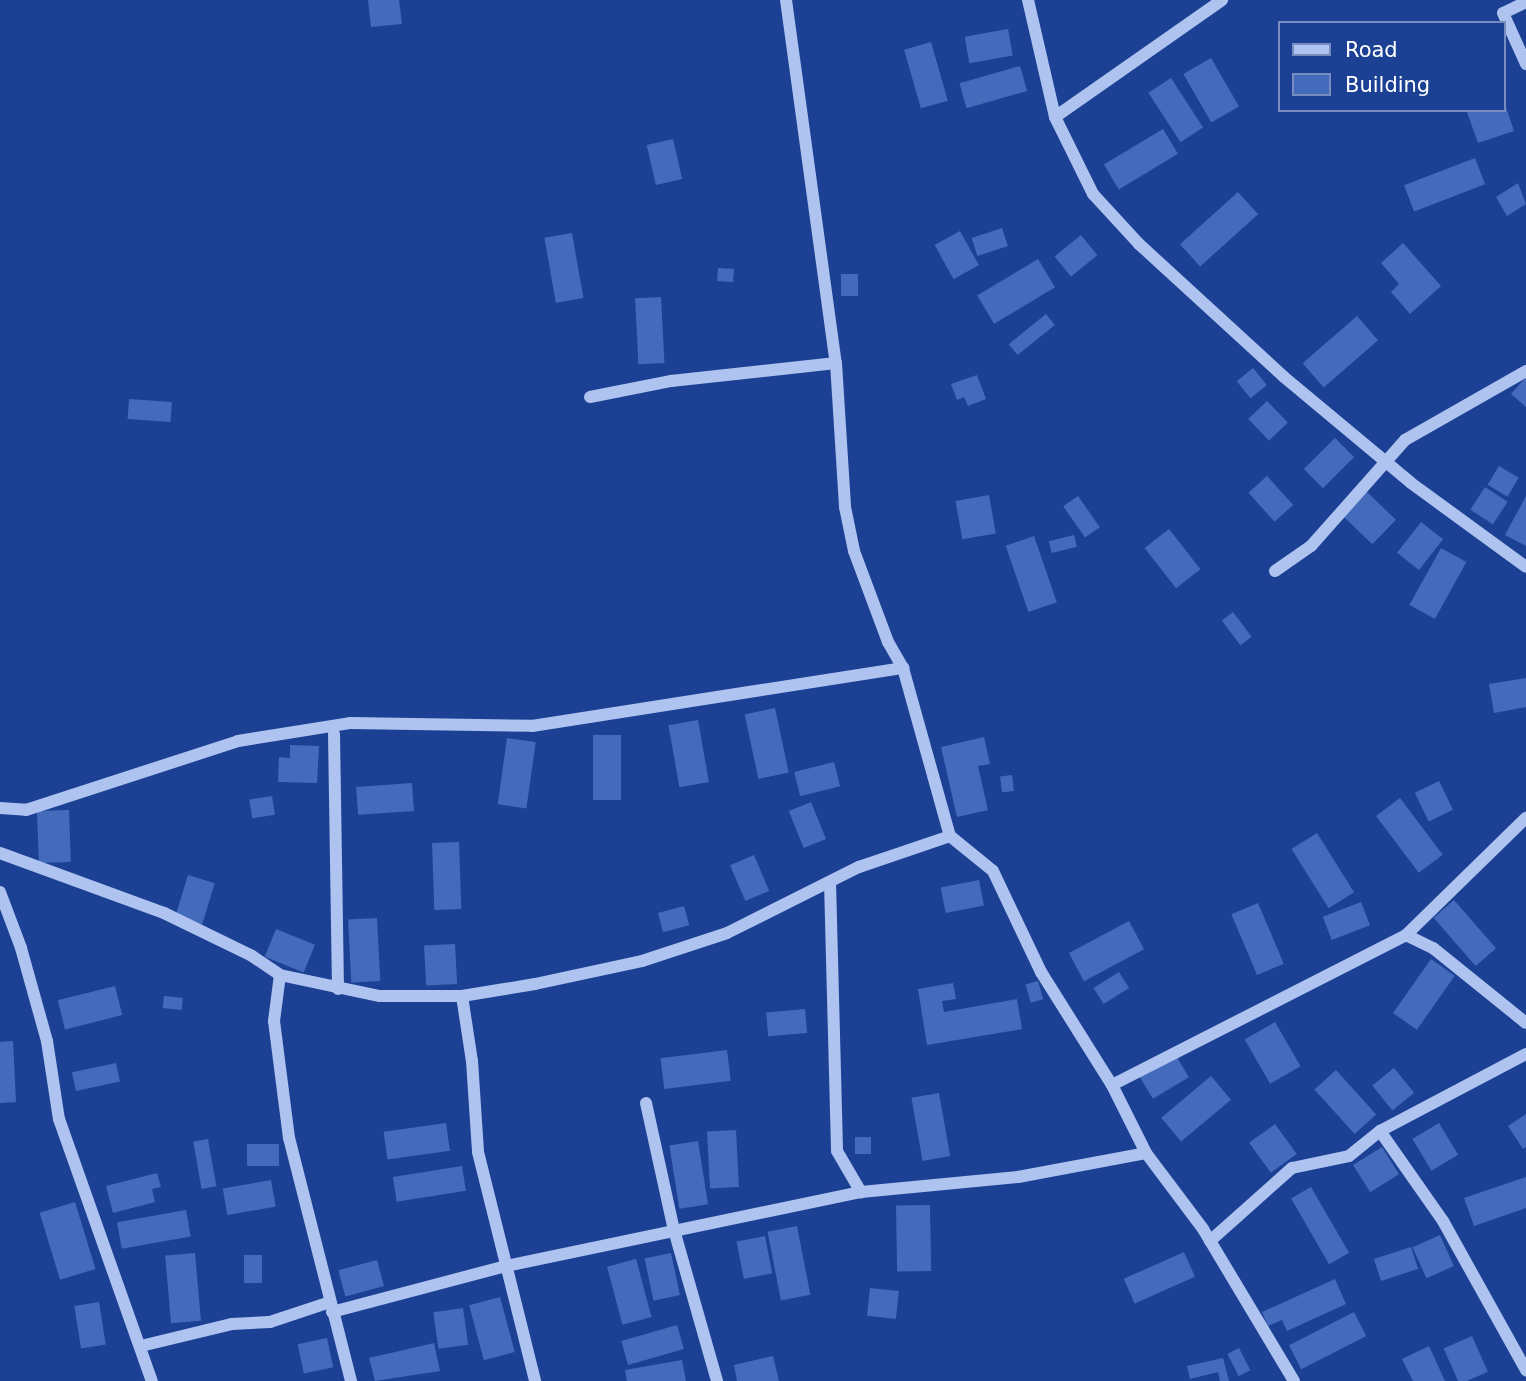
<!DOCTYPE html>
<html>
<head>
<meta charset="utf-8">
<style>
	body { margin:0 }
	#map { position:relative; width:1526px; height:1381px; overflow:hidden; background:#1c4194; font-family:"DejaVu Sans",sans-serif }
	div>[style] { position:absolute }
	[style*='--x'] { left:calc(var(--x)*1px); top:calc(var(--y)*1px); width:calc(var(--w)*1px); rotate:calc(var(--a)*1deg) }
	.building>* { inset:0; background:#446abb; transform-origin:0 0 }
	.minor>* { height:12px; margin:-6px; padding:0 6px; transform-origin:6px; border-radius:6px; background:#aec3ef }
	span { translate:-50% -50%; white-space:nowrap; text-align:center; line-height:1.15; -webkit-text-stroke:5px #1c4194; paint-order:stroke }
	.legend { position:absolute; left:1278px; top:21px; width:228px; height:91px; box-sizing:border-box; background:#1c4194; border:2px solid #778dbf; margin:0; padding:9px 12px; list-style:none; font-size:21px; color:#fff }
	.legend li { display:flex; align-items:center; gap:14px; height:35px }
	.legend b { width:35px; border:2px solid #778dbf }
</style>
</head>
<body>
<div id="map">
	<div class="building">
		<div style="clip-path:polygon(368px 0,399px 0,402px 24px,371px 27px)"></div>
		<div style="left:1008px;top:29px;width:27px;height:44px;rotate:80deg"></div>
		<div style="left:931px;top:42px;width:61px;height:28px;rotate:74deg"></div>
		<div style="left:1211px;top:58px;width:56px;height:32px;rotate:60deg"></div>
		<div style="left:1020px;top:66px;width:26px;height:63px;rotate:74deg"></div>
		<div style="left:1171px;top:78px;width:59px;height:27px;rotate:57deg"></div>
		<div style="clip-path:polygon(1504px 101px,1514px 131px,1478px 143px,1467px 112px,1503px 110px)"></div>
		<div style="left:1163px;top:129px;width:29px;height:69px;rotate:59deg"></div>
		<div style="left:673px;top:139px;width:41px;height:27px;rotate:77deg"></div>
		<div style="left:1475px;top:158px;width:28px;height:76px;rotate:69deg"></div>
		<div style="clip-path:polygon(1518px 183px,1526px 204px,1507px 216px,1496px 197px)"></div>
		<div style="left:1238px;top:192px;width:30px;height:78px;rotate:48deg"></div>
		<div style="left:1002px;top:228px;width:19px;height:32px;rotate:72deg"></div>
		<div style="left:960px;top:231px;width:39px;height:29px;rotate:61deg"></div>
		<div style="left:572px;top:233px;width:66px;height:28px;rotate:80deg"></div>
		<div style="left:1081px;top:235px;width:26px;height:34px;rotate:51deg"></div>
		<div style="clip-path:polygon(1403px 243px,1441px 286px,1410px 314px,1391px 292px,1399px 284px,1381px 263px)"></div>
		<div style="left:1038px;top:259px;width:33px;height:71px;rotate:59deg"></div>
		<div style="left:718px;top:268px;width:16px;height:13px;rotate:4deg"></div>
		<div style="left:841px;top:274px;width:17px;height:22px"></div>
		<div style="left:661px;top:297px;width:66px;height:26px;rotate:87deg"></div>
		<div style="left:1046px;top:314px;width:14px;height:48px;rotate:51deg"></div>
		<div style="left:1357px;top:316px;width:32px;height:72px;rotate:49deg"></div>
		<div style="left:1253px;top:368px;width:22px;height:21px;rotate:51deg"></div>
		<div style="clip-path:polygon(977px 375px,986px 399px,968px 406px,964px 397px,957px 400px,951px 384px)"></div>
		<div style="clip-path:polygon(1526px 377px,1526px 407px,1511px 394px)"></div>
		<div style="left:129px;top:399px;width:43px;height:20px;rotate:4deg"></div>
		<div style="left:1267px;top:401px;width:30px;height:26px;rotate:46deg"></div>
		<div style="left:1335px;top:438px;width:27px;height:44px;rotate:45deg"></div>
		<div style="left:1499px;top:466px;width:23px;height:22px;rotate:31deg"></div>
		<div style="left:1267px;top:476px;width:39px;height:25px;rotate:48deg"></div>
		<div style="left:1485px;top:487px;width:27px;height:27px;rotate:33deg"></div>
		<div style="left:1365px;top:490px;width:43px;height:34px;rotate:44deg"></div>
		<div style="left:989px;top:495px;width:39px;height:34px;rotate:80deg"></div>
		<div style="left:1078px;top:496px;width:38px;height:18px;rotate:55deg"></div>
		<div style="clip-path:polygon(1526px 496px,1526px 546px,1505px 535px)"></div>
		<div style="left:1421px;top:522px;width:28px;height:39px;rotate:38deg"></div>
		<div style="left:1169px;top:529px;width:51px;height:31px;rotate:52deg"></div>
		<div style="left:1074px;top:535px;width:12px;height:26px;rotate:76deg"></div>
		<div style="left:1034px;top:536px;width:70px;height:30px;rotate:71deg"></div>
		<div style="left:1441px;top:548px;width:29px;height:65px;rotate:29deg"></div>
		<div style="left:1233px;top:612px;width:31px;height:14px;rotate:53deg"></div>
		<div style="clip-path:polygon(1526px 678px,1526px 707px,1494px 713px,1489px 684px)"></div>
		<div style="left:775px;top:708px;width:66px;height:31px;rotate:78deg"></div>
		<div style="left:698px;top:720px;width:63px;height:30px;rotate:80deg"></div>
		<div style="left:593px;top:735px;width:28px;height:65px"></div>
		<div style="clip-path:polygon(984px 737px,990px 764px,978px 766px,988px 810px,957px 817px,941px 747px)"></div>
		<div style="left:507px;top:738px;width:29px;height:67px;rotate:8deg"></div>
		<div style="clip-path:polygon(290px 745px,319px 746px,317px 783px,278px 782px,279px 757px,290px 758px)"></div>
		<div style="left:834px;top:762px;width:25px;height:41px;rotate:76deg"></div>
		<div style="left:1012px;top:775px;width:16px;height:12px;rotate:83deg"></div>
		<div style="left:1439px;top:781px;width:32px;height:27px;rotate:64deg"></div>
		<div style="left:412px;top:783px;width:28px;height:56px;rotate:86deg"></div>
		<div style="left:272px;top:796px;width:19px;height:23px;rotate:81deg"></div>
		<div style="left:1400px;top:798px;width:71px;height:30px;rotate:53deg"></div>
		<div style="left:811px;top:802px;width:40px;height:24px;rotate:68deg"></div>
		<div style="left:69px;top:810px;width:52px;height:32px;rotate:88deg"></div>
		<div style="left:1317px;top:833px;width:70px;height:30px;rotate:58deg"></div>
		<div style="left:459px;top:842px;width:67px;height:27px;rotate:88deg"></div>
		<div style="left:754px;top:855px;width:39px;height:26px;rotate:67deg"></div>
		<div style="left:188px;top:875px;width:28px;height:43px;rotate:17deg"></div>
		<div style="left:979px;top:880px;width:26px;height:39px;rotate:79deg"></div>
		<div style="left:1454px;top:900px;width:64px;height:27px;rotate:49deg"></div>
		<div style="left:1361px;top:902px;width:25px;height:41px;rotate:69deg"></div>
		<div style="left:1258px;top:903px;width:66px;height:29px;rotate:67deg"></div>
		<div style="left:684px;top:906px;width:20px;height:27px;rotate:75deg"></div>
		<div style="left:377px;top:918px;width:63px;height:29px;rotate:87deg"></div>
		<div style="left:1129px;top:921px;width:32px;height:68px;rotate:62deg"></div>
		<div style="left:276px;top:929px;width:42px;height:30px;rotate:22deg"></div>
		<div style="left:455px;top:944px;width:40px;height:31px;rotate:87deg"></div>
		<div style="left:1431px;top:959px;width:29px;height:66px;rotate:35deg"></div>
		<div style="left:1119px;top:972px;width:19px;height:30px;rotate:58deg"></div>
		<div style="left:1038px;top:981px;width:19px;height:13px;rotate:74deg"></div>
		<div style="clip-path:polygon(953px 983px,956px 999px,942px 1001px,944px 1012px,1017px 999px,1022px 1029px,927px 1045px,918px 989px)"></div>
		<div style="left:115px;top:986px;width:30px;height:59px;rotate:76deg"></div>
		<div style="left:164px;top:996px;width:19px;height:12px;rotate:6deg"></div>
		<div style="left:805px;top:1009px;width:24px;height:39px;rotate:85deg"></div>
		<div style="left:1275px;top:1022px;width:51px;height:35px;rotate:60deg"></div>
		<div style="clip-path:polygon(13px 1041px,16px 1102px,0 1103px,0 1042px)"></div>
		<div style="left:727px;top:1050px;width:31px;height:67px;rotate:83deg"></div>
		<div style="left:1175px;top:1054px;width:27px;height:42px;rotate:59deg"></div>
		<div style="left:116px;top:1063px;width:19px;height:45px;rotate:78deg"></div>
		<div style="left:1394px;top:1068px;width:32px;height:28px;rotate:51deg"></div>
		<div style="left:1336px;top:1070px;width:60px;height:29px;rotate:48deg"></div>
		<div style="left:1211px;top:1076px;width:31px;height:65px;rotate:50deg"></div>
		<div style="left:939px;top:1093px;width:64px;height:28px;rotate:80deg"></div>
		<div style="clip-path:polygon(1526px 1114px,1526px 1147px,1523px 1149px,1508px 1126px)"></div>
		<div style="left:446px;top:1123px;width:28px;height:63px;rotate:82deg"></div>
		<div style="left:1439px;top:1123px;width:37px;height:31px;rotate:59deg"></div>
		<div style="left:1275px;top:1124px;width:37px;height:32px;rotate:54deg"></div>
		<div style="left:736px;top:1130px;width:57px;height:29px;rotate:87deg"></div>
		<div style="left:855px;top:1137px;width:16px;height:17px"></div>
		<div style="left:208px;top:1139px;width:48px;height:15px;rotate:80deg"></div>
		<div style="left:698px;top:1141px;width:64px;height:29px;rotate:81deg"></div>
		<div style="left:247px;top:1144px;width:32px;height:22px"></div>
		<div style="left:1382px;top:1147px;width:32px;height:34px;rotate:58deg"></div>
		<div style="left:462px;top:1166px;width:25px;height:70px;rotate:81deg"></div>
		<div style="clip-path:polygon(157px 1173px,161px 1187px,152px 1189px,155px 1202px,113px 1213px,106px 1186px)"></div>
		<div style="clip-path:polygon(1526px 1177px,1526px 1208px,1474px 1226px,1464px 1198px)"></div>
		<div style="left:271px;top:1180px;width:27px;height:49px;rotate:80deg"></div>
		<div style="left:1311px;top:1187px;width:76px;height:23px;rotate:60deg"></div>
		<div style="left:75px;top:1202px;width:70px;height:37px;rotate:73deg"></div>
		<div style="left:930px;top:1205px;width:66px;height:34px;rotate:89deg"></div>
		<div style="left:186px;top:1210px;width:27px;height:70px;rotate:80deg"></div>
		<div style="left:797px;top:1226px;width:70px;height:30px;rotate:79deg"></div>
		<div style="left:1440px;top:1235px;width:34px;height:30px;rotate:66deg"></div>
		<div style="left:765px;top:1236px;width:38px;height:29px;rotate:79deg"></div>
		<div style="left:1411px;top:1247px;width:23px;height:39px;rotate:72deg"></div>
		<div style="left:1184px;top:1252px;width:27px;height:66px;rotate:66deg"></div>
		<div style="left:195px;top:1253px;width:68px;height:30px;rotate:85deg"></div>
		<div style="left:671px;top:1253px;width:43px;height:27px;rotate:78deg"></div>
		<div style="left:244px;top:1255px;width:18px;height:28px"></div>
		<div style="left:636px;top:1259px;width:60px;height:30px;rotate:75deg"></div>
		<div style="left:377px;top:1260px;width:27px;height:40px;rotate:75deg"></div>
		<div style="clip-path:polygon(1335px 1279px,1346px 1304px,1287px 1331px,1282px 1320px,1268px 1326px,1262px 1312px)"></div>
		<div style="left:870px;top:1288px;width:29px;height:28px;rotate:6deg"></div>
		<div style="left:500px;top:1297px;width:57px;height:32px;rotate:75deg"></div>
		<div style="left:99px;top:1302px;width:43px;height:25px;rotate:81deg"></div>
		<div style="left:463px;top:1308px;width:37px;height:30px;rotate:82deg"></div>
		<div style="left:1354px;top:1312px;width:27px;height:73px;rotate:63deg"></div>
		<div style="left:677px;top:1325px;width:25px;height:58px;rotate:74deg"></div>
		<div style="left:1472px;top:1336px;width:39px;height:31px;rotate:66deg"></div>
		<div style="left:327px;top:1338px;width:30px;height:30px;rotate:78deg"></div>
		<div style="clip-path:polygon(434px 1343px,440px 1371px,375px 1381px,369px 1358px)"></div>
		<div style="clip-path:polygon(1429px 1346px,1445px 1381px,1413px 1381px,1402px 1359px)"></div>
		<div style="left:1239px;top:1348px;width:25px;height:13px;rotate:63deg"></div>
		<div style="clip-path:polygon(773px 1356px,779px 1381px,737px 1381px,734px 1365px)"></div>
		<div style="clip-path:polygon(1223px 1358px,1229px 1381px,1220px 1381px,1218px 1372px,1190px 1379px,1187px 1366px)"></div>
		<div style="clip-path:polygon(682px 1360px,686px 1381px,627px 1381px,625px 1370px)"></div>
	</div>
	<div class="minor">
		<div style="--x:786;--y:0;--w:366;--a:82.2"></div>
		<div style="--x:836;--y:363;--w:144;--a:86.4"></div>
		<div style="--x:845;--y:507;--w:45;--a:78.4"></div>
		<div style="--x:854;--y:551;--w:97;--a:69.5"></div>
		<div style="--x:888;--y:642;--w:30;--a:60"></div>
		<div style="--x:903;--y:668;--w:174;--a:74.4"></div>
		<div style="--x:950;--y:836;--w:55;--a:39.1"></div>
		<div style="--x:993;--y:871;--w:112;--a:64.6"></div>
		<div style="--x:1041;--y:972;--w:133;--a:57.9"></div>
		<div style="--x:1112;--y:1085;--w:76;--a:63.4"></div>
		<div style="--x:1146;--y:1153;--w:95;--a:53.1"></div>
		<div style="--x:1203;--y:1229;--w:177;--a:59.1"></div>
		<div style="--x:1028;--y:0;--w:120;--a:77"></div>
		<div style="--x:1055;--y:117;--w:86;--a:63.7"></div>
		<div style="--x:1093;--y:194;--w:68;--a:47.4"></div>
		<div style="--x:1139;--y:244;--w:197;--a:42.5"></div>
		<div style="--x:1284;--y:377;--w:165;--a:39.8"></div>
		<div style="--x:1411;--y:483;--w:142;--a:36.1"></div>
		<div style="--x:1526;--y:2;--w:25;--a:154"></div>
		<div style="--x:1503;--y:13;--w:56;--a:65.7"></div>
		<div style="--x:1055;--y:117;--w:204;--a:-35"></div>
		<div style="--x:590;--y:397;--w:83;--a:-11.2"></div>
		<div style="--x:671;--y:381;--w:166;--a:-6.2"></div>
		<div style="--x:1275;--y:571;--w:44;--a:-34.8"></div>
		<div style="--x:1311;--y:546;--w:142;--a:-48.4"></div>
		<div style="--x:1405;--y:440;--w:139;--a:-29.7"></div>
		<div style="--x:334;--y:734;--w:255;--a:89.1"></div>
		<div style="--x:0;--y:808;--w:26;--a:4"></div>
		<div style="--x:26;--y:810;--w:223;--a:-18"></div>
		<div style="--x:238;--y:741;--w:113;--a:-9.1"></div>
		<div style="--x:350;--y:723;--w:182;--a:0.9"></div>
		<div style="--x:532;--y:726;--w:376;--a:-8.9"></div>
		<div style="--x:0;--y:853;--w:175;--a:20.1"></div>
		<div style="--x:164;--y:913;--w:98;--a:26"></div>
		<div style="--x:252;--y:956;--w:34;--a:34"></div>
		<div style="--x:830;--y:882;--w:269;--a:88.5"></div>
		<div style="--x:837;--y:1151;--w:48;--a:59.7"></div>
		<div style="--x:0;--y:892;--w:60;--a:69.4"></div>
		<div style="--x:21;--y:948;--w:97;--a:74.4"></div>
		<div style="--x:47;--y:1041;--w:79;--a:81.3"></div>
		<div style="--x:59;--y:1119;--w:278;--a:70.5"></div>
		<div style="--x:1406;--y:935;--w:30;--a:26"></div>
		<div style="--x:1433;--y:948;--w:119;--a:38.9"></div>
		<div style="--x:462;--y:996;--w:66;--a:81.3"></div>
		<div style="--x:472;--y:1061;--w:91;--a:86.2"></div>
		<div style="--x:478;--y:1152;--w:236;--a:76"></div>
		<div style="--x:1112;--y:1085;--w:330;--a:-27"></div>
		<div style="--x:1406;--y:935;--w:168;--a:-44.3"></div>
		<div style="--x:646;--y:1103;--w:130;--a:77.6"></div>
		<div style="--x:674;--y:1230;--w:157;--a:74.1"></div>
		<div style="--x:1380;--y:1131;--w:110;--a:55"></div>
		<div style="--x:1443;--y:1221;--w:171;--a:60.9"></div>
		<div style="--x:1210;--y:1241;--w:110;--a:-41.7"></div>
		<div style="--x:1292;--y:1168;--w:58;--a:-11.9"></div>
		<div style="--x:1349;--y:1156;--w:40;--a:-39"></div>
		<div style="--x:1380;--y:1131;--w:165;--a:-27.8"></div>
		<div style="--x:332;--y:1312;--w:180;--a:-14.8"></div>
		<div style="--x:506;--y:1266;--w:363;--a:-11.8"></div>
		<div style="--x:861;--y:1192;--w:158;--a:-5.5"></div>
		<div style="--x:1018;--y:1177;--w:130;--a:-10.6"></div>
		<div style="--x:141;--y:1346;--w:94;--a:-13.6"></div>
		<div style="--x:232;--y:1324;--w:38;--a:-3"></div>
		<div style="--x:270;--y:1322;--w:63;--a:-18.4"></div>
		<div style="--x:351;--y:1381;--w:251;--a:-104.3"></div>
		<div style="--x:289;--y:1138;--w:118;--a:-97.3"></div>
		<div style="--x:274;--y:1021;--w:46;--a:-82.6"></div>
		<div style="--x:280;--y:975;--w:102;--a:11.9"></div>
		<div style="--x:380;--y:996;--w:82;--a:0"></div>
		<div style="--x:462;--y:996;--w:74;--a:-9.3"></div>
		<div style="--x:535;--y:984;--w:109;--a:-12.1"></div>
		<div style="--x:642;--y:961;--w:89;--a:-18.2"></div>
		<div style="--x:727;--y:933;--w:148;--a:-26.6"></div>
		<div style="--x:859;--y:867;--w:96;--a:-18.8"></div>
	</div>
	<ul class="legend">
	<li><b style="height:9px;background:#aec3ef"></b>Road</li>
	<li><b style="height:19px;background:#446abb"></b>Building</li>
	</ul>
</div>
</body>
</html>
